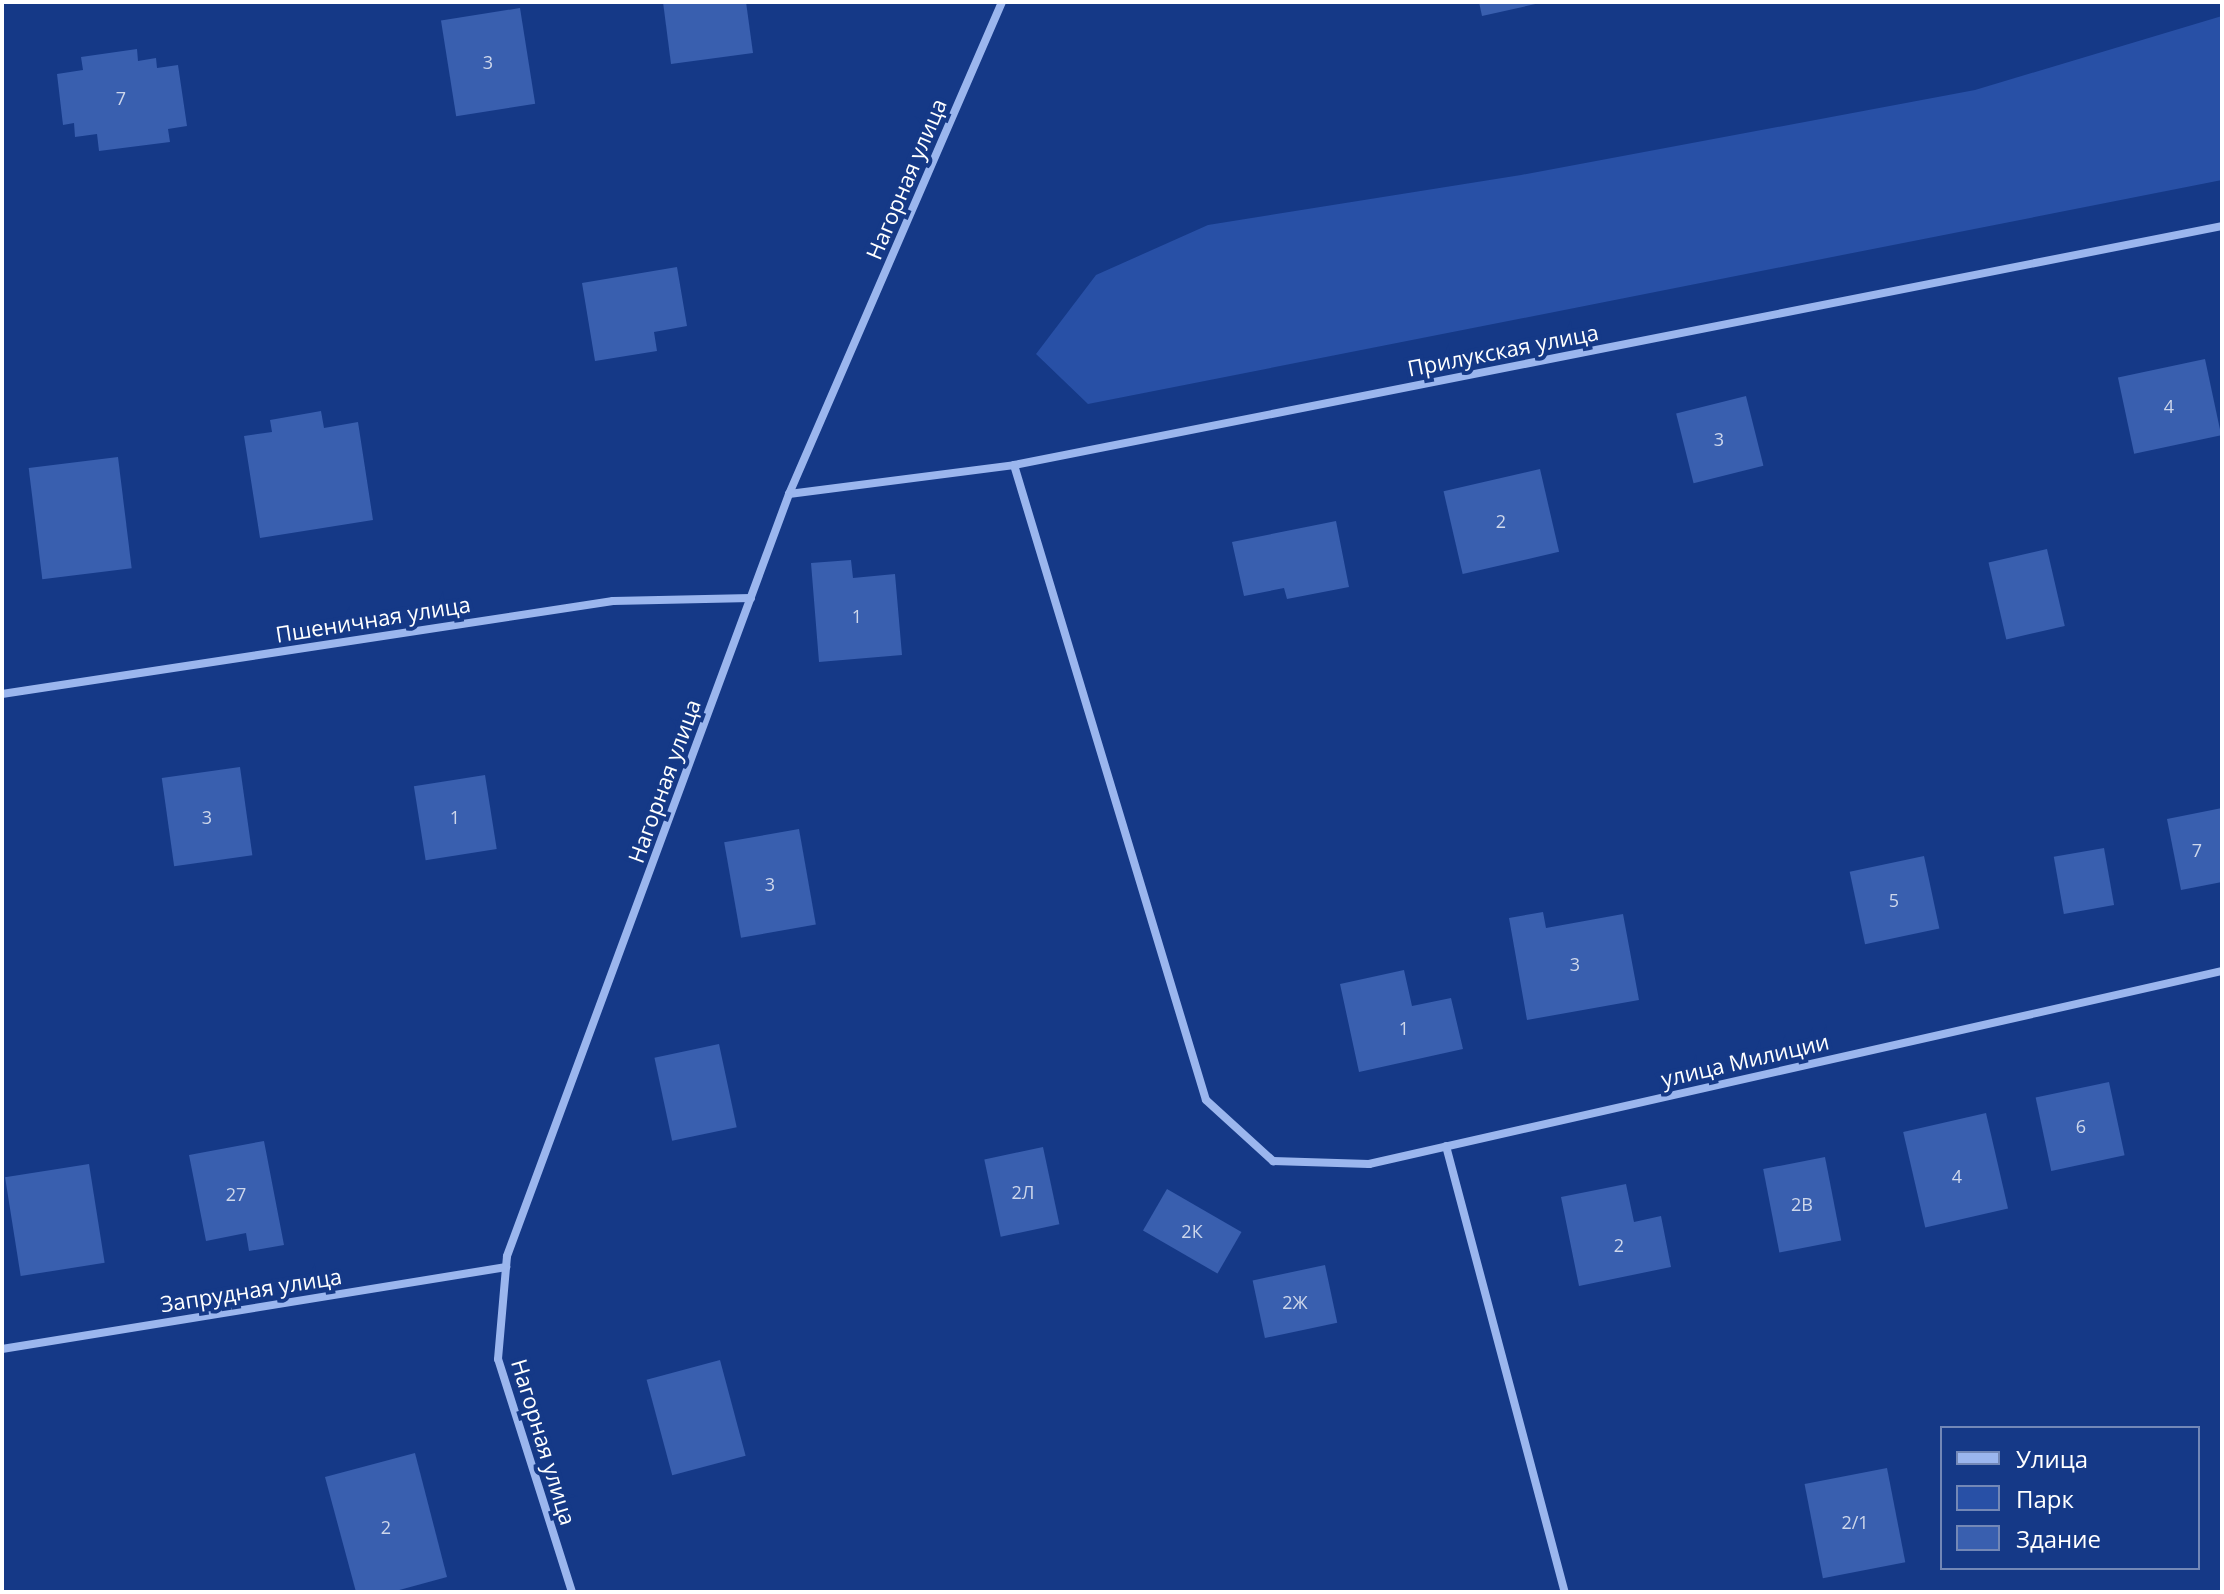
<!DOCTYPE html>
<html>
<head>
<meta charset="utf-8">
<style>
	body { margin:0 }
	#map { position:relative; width:2224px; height:1594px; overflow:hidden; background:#153987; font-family:"Open Sans",sans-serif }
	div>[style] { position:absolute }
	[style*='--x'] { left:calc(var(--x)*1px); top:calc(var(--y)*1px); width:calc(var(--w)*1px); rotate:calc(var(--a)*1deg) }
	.green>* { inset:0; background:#2850a6 }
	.building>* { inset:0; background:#395faf; transform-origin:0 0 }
	.minor>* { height:8px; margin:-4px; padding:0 4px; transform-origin:4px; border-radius:4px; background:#9bb6ee }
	span { translate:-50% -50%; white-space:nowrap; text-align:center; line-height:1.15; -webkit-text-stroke:8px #153987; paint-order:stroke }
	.number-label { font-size:18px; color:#ced7eb }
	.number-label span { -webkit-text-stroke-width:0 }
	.street-label { font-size:22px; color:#fff }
	.frame { position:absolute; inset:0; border:4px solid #fff; pointer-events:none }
	.legend { position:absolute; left:1940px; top:1426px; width:260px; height:144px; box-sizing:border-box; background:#153987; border:2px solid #7388b7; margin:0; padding:10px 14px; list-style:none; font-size:24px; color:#fff }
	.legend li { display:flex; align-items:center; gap:16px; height:40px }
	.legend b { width:40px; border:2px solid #7388b7 }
</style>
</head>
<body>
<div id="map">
	<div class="green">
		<div style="clip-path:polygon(2222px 16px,2222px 180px,1088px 404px,1036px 354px,1096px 275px,1208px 225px,1521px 175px,1975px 90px)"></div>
	</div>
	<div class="building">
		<div style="clip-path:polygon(663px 2px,746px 2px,753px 53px,671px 64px)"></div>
		<div style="clip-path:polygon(1479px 2px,1540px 2px,1540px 3px,1482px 16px)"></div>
		<div style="left:520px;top:8px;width:97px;height:80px;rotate:81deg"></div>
		<div style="clip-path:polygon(137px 49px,138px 61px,156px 58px,157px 68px,178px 65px,187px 126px,168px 129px,170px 142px,99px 151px,97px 134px,75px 137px,74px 123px,63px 125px,57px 74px,83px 70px,81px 57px)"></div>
		<div style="clip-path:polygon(677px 267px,687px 326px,654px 332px,657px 351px,595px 361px,582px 283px)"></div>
		<div style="left:2205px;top:359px;width:78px;height:89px;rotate:78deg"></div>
		<div style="left:1746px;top:396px;width:72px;height:72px;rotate:76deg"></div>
		<div style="clip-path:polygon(321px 411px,324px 428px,358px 422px,373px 520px,260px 538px,244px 436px,272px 432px,270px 420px)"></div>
		<div style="left:118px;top:457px;width:112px;height:90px;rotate:83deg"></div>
		<div style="left:1540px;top:469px;width:85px;height:99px;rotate:77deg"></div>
		<div style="clip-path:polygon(1336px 521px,1349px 587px,1287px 599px,1284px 588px,1244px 596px,1232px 542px)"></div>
		<div style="left:2047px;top:549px;width:79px;height:60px;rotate:77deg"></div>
		<div style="clip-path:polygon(851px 560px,853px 578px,895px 574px,902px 655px,819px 662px,811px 563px)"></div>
		<div style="left:240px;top:767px;width:89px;height:79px;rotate:82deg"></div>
		<div style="left:485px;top:775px;width:75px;height:72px;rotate:81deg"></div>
		<div style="clip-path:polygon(2222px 808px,2222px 882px,2181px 890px,2167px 819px)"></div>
		<div style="left:799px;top:829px;width:97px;height:76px;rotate:80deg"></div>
		<div style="left:2104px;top:848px;width:58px;height:51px;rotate:80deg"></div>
		<div style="left:1924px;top:856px;width:74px;height:76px;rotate:78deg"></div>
		<div style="clip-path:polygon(1543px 912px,1546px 928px,1623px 914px,1639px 1000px,1527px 1020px,1509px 918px)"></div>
		<div style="clip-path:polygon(1404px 970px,1412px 1006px,1451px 998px,1463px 1049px,1359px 1072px,1340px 984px)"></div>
		<div style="left:719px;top:1044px;width:85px;height:66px;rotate:78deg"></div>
		<div style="left:2109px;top:1082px;width:75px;height:75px;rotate:78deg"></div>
		<div style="left:1986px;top:1113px;width:98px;height:85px;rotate:77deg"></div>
		<div style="clip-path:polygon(264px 1141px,284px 1245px,249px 1251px,246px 1233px,206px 1241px,189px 1155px)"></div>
		<div style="left:1043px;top:1147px;width:79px;height:60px;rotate:78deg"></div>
		<div style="left:1825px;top:1157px;width:85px;height:63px;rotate:79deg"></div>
		<div style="left:89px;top:1164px;width:100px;height:85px;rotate:81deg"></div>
		<div style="clip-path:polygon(1626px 1184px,1634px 1222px,1661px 1216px,1671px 1267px,1579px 1286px,1561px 1197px)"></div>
		<div style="left:1167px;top:1189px;width:86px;height:48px;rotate:30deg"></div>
		<div style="left:1325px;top:1265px;width:59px;height:74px;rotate:78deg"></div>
		<div style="left:720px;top:1360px;width:99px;height:76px;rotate:75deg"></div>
		<div style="clip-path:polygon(415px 1453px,447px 1577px,392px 1592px,356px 1592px,325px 1477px)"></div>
		<div style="left:1887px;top:1468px;width:96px;height:84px;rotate:79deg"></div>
	</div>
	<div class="minor">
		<div style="--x:1014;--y:465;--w:663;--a:73.18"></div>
		<div style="--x:1206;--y:1100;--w:91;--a:42.3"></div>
		<div style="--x:1273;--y:1161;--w:96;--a:1.8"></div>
		<div style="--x:1369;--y:1164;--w:875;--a:-12.75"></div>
		<div style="--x:789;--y:494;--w:227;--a:-7.3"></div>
		<div style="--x:1014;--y:465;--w:1231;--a:-11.19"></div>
		<div style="--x:2;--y:694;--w:618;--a:-8.65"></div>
		<div style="--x:613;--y:601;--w:138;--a:-1.2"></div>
		<div style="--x:1446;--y:1146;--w:462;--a:75.1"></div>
		<div style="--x:2;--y:1349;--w:511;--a:-9.24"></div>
		<div style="--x:572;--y:1592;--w:244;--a:-107.6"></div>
		<div style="--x:498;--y:1359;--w:103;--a:-85"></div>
		<div style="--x:507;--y:1256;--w:813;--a:-69.69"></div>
		<div style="--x:789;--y:494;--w:536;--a:-66.59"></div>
	</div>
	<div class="number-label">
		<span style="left:488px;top:62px">3</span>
		<span style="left:121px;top:98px">7</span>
		<span style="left:2169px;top:406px">4</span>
		<span style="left:1719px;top:439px">3</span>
		<span style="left:1501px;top:521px">2</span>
		<span style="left:857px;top:616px">1</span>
		<span style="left:207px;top:817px">3</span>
		<span style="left:455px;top:817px">1</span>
		<span style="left:2197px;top:850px">7</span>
		<span style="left:770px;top:884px">3</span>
		<span style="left:1894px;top:900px">5</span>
		<span style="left:1575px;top:964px">3</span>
		<span style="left:1404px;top:1028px">1</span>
		<span style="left:2081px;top:1126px">6</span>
		<span style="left:1957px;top:1176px">4</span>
		<span style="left:1023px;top:1192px">2Л</span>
		<span style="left:236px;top:1194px">27</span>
		<span style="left:1802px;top:1204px">2В</span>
		<span style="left:1192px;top:1231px">2К</span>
		<span style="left:1619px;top:1245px">2</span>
		<span style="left:1295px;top:1302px">2Ж</span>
		<span style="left:1855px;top:1522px">2/1</span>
		<span style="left:386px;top:1527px">2</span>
	</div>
	<div class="street-label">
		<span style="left:906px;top:179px;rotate:-67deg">Нагорная улица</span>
		<span style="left:1503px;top:350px;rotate:-11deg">Прилукская улица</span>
		<span style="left:373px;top:619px;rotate:-9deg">Пшеничная улица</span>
		<span style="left:664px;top:781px;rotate:-70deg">Нагорная улица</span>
		<span style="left:1745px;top:1060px;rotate:-13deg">улица Милиции</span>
		<span style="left:251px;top:1290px;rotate:-9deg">Запрудная улица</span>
		<span style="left:544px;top:1442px;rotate:73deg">Нагорная улица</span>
	</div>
	<div class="frame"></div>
	<ul class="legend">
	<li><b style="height:10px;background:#9bb6ee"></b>Улица</li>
	<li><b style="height:22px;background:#2850a6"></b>Парк</li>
	<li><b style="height:22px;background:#395faf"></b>Здание</li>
	</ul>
</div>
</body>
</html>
